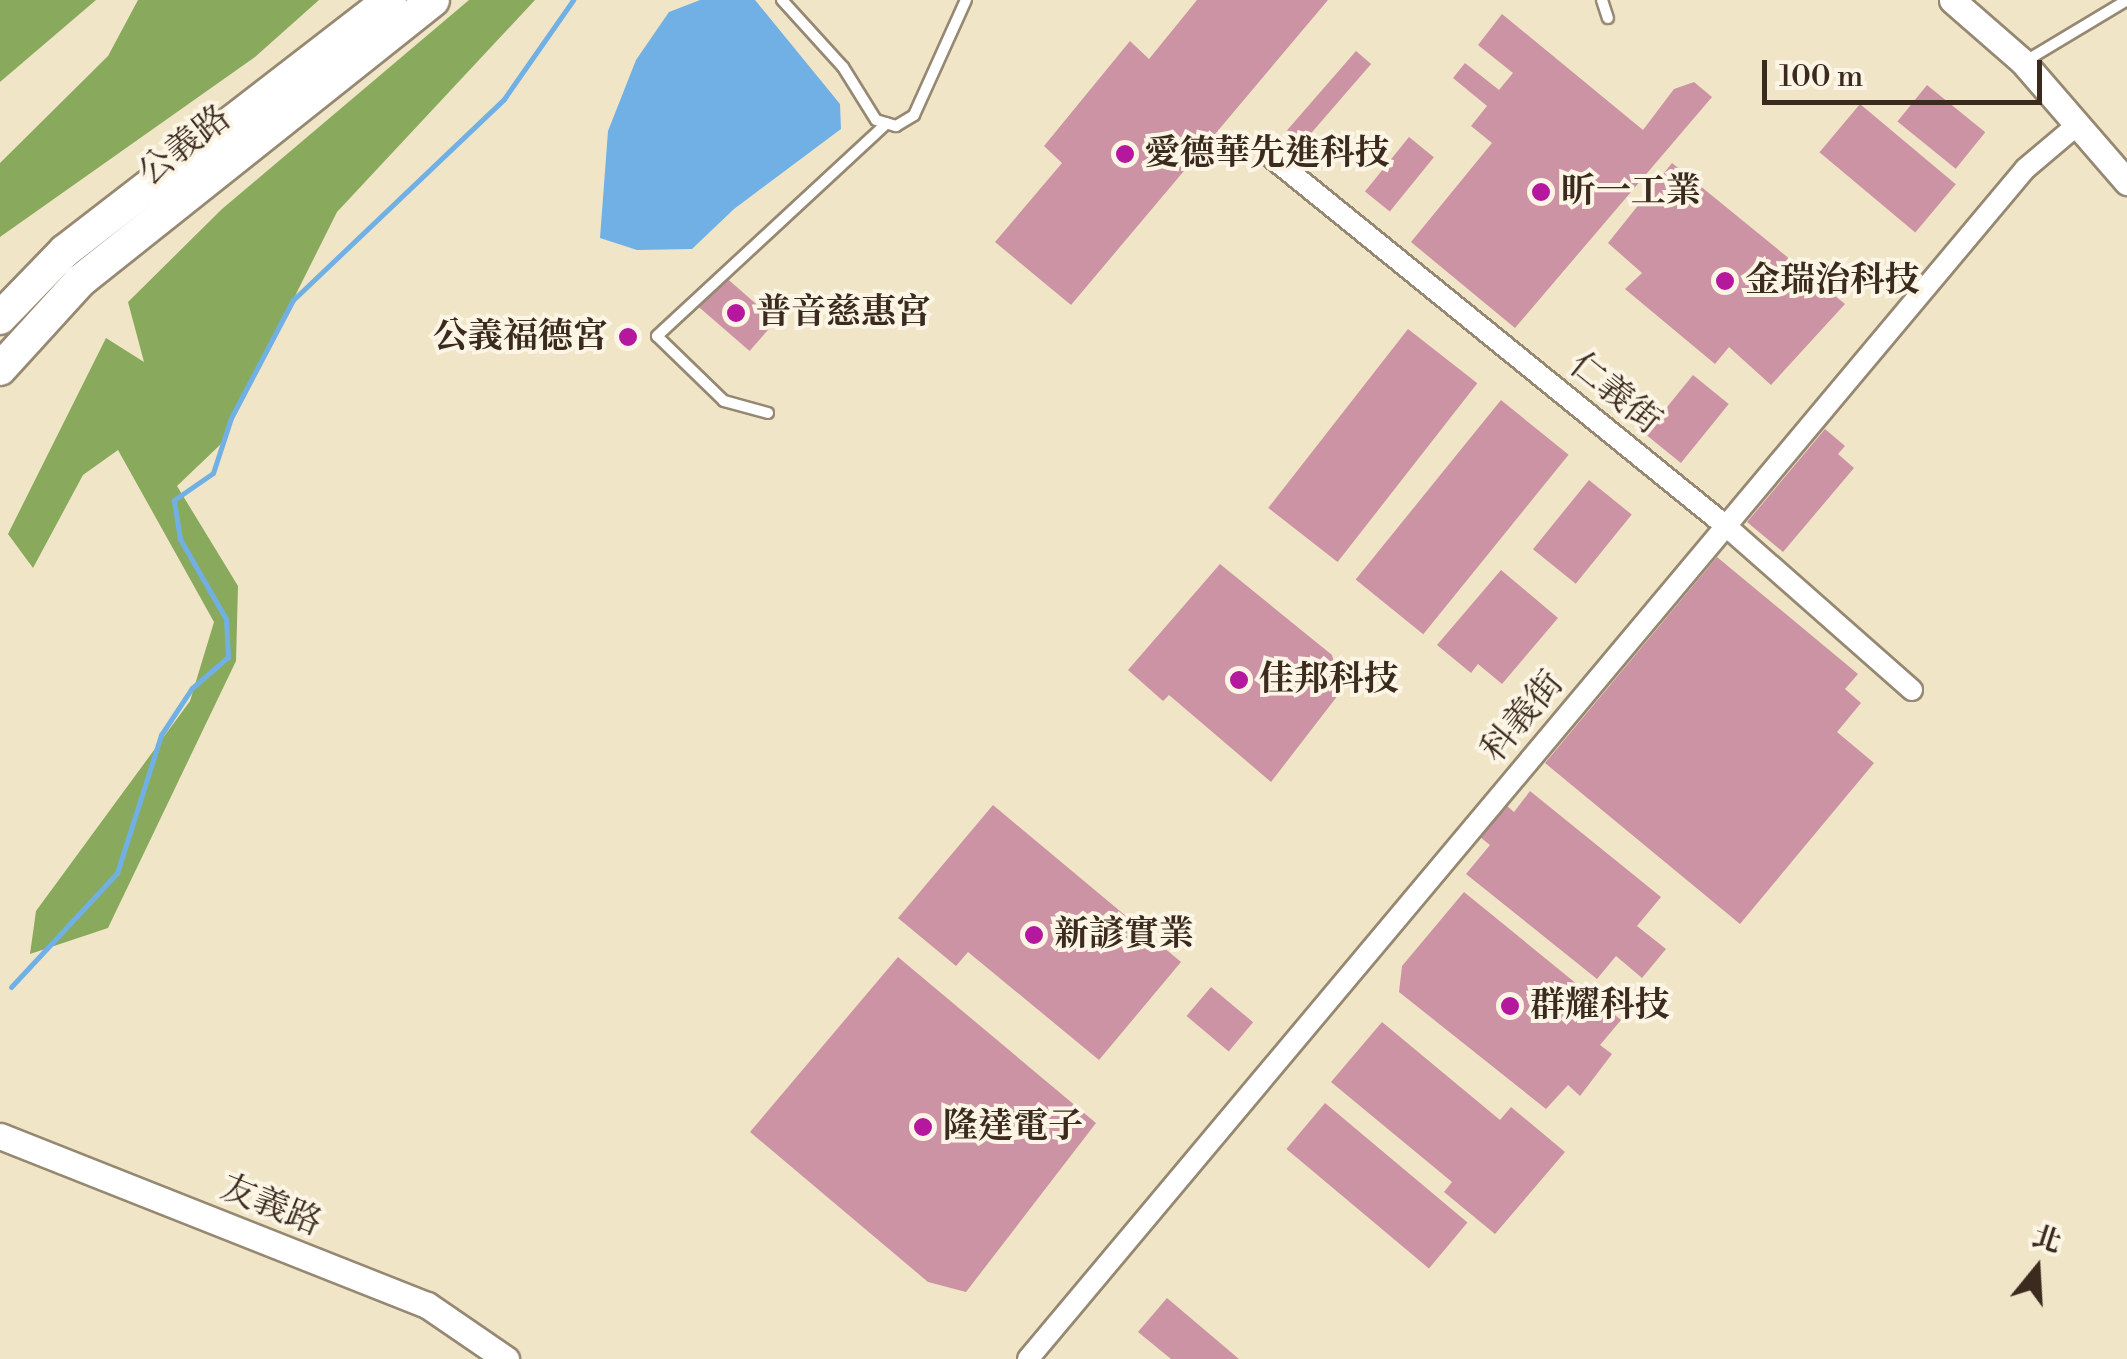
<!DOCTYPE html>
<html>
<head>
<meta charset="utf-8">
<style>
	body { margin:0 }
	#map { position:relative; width:2127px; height:1359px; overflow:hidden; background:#f0e5c7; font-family:"Libre Bodoni","Noto Serif TC",serif }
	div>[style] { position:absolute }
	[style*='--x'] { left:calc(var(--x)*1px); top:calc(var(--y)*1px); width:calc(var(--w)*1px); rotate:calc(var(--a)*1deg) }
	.forest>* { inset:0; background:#89aa5d }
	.water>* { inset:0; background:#71b0e4 }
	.stream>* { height:5px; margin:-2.5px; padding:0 2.5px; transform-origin:2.5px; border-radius:2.5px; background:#71b0e4 }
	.building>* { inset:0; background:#cc93a5; transform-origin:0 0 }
	.roads { filter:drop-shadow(2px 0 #968872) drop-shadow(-2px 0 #968872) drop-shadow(0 2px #968872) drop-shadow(0 -2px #968872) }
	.service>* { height:10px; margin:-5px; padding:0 5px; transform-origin:5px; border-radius:5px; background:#fff }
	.minor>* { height:20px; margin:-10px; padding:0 10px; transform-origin:10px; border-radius:10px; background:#fff }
	.tertiary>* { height:25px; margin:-12.5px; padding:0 12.5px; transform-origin:12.5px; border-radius:12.5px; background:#fff }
	.primary>* { height:32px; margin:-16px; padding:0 16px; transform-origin:16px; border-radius:16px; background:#fff }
	.dots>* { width:28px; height:28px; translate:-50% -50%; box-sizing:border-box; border:5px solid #fcf5e5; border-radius:50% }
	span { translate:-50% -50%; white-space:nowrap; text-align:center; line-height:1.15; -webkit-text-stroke:8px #fcf5e5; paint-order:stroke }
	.street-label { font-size:35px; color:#3b2a1e }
	.poi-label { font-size:35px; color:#3b2a1e; font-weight:700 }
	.left { translate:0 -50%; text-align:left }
	.right { translate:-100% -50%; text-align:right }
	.north { position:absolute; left:1987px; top:1219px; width:100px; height:100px; -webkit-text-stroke:8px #fcf5e5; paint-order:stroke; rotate:18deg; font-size:28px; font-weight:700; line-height:40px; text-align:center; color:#3b2a1e }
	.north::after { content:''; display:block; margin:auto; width:35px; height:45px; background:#3b2a1e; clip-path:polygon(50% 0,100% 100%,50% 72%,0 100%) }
	.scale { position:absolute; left:1762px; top:60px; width:280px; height:45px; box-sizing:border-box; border:5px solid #3b2a1e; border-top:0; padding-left:12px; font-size:30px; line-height:35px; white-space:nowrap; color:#3b2a1e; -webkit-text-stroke:8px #fcf5e5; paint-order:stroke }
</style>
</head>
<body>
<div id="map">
	<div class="forest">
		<div style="clip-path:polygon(0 0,96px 0,0 82px)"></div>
		<div style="clip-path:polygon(138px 0,319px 0,255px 57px,0 237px,0 163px,108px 56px)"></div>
		<div style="clip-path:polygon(469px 0,535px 0,337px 212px,221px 444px,177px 486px,238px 586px,236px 661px,108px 928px,30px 954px,36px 911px,190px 701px,214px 622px,118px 450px,83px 475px,33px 568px,8px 534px,106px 338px,144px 362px,128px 302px,222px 209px)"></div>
	</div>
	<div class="water">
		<div style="clip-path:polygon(700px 0,755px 0,840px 104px,841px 129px,734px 209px,692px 249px,637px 250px,600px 238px,608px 131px,636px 60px,669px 12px)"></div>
	</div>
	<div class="stream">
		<div style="--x:11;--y:987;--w:156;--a:-47.1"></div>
		<div style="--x:117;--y:873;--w:145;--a:-72.3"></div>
		<div style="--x:161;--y:735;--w:56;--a:-56.6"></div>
		<div style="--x:192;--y:688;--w:48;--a:-40.7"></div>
		<div style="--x:228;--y:657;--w:38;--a:-93"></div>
		<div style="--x:226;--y:619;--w:92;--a:-119.9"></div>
		<div style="--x:180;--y:539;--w:39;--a:-99"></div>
		<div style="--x:174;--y:500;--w:47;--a:-34.7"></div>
		<div style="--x:213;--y:473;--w:58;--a:-71.9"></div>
		<div style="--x:231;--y:418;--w:133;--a:-62.3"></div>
		<div style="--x:293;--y:300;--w:291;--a:-43.6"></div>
		<div style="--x:504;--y:99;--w:121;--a:-55.1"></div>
	</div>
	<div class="building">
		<div style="clip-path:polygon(1197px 0,1328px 0,1071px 305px,995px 242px,1062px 163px,1044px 146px,1130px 41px,1149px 59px)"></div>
		<div style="clip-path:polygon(1502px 14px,1643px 130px,1674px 89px,1694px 82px,1712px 97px,1515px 328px,1411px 242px,1492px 143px,1471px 126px,1487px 106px,1453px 78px,1465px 63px,1499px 90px,1513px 73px,1478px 45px)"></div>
		<div style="left:1356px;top:51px;width:20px;height:109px;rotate:41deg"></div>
		<div style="left:1927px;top:85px;width:75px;height:47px;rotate:39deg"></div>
		<div style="left:1860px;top:104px;width:125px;height:63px;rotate:40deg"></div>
		<div style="left:1409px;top:137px;width:32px;height:70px;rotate:39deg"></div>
		<div style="clip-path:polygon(1672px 163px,1845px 304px,1771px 385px,1729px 347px,1715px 364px,1625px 289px,1642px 273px,1608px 243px)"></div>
		<div style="left:723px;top:275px;width:70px;height:40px;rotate:41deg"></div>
		<div style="left:627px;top:325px;width:18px;height:18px;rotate:38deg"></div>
		<div style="left:1408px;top:329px;width:88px;height:227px;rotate:38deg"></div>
		<div style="left:1693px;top:375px;width:46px;height:76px;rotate:39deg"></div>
		<div style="left:1501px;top:400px;width:87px;height:231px;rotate:39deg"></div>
		<div style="clip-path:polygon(1825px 429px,1845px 446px,1838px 454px,1854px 468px,1783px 552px,1747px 522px)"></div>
		<div style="left:1589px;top:480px;width:55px;height:89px;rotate:39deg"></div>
		<div style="clip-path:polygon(1717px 557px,1858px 674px,1845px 689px,1861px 703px,1837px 732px,1874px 763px,1740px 924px,1545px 763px)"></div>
		<div style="clip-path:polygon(1220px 564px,1332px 655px,1342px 690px,1271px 782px,1169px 695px,1163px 701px,1128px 670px)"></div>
		<div style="clip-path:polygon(1501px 570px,1558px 618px,1502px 684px,1478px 664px,1471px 673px,1437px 645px)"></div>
		<div style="clip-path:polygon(1530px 791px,1661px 897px,1637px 926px,1666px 949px,1642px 978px,1616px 956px,1597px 979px,1466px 874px,1490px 845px,1480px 837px,1506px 805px,1514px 812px)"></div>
		<div style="clip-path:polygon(993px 805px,1181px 962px,1099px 1060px,968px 952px,956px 966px,898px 918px)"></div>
		<div style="clip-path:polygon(1464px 892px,1621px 1020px,1600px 1045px,1612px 1054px,1580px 1096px,1568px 1085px,1546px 1109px,1399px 992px,1402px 966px)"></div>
		<div style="clip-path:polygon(898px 957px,1096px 1123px,966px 1292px,928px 1282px,750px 1132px)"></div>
		<div style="left:1211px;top:987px;width:55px;height:38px;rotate:40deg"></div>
		<div style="clip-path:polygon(1382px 1022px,1500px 1120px,1511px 1107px,1565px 1152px,1495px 1234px,1444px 1192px,1452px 1182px,1331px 1082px)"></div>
		<div style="left:1325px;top:1103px;width:186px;height:60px;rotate:40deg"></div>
		<div style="clip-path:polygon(1167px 1298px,1239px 1359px,1171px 1359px,1138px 1332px)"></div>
	</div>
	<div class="roads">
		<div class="service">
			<div style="--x:782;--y:0;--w:91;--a:47.7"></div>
			<div style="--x:843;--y:67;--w:62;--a:58.1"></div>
			<div style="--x:876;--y:120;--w:21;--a:17"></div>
			<div style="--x:896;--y:126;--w:21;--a:-31"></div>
			<div style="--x:914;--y:115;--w:126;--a:-65.7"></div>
			<div style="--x:1602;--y:0;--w:19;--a:72"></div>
			<div style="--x:2024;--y:62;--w:120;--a:-31"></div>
			<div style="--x:768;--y:413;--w:46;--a:-164.7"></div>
			<div style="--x:724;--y:401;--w:93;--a:-135.9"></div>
			<div style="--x:657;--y:336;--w:313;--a:-42.8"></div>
		</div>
		<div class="minor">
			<div style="--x:1270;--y:156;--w:587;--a:39.06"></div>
			<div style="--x:1726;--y:526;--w:248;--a:41.4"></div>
			<div style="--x:1028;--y:1359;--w:1552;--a:-50.04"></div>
			<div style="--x:2025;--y:169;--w:68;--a:-40.2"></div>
		</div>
		<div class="tertiary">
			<div style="--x:1952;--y:0;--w:94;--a:41.1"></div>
			<div style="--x:2023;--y:62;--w:159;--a:49.1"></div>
			<div style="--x:0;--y:1136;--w:459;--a:21.6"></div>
			<div style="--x:427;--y:1305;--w:96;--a:34.4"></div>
		</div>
		<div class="primary">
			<div style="--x:0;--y:318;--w:93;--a:-45.9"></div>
			<div style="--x:65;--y:251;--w:411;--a:-37.7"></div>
			<div style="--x:0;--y:369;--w:119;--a:-47.7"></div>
			<div style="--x:80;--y:281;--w:451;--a:-38.5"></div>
		</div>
	</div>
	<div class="dots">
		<div style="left:1125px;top:154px;background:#b5179e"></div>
		<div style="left:1541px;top:192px;background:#b5179e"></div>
		<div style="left:1725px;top:281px;background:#b5179e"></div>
		<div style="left:736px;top:313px;background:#b5179e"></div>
		<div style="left:628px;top:337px;background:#b5179e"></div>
		<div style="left:1239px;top:680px;background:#b5179e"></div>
		<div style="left:1034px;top:935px;background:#b5179e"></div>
		<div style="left:1510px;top:1006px;background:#b5179e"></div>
		<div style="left:923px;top:1127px;background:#b5179e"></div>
	</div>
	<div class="street-label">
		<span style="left:185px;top:146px;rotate:-38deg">公義路</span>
		<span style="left:1615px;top:394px;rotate:39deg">仁義街</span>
		<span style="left:1523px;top:717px;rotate:-50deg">科義街</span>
		<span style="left:271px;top:1206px;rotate:22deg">友義路</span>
	</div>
	<div class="poi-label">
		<span class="left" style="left:1145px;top:154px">愛德華先進科技</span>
		<span class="left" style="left:1561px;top:192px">昕一工業</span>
		<span class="left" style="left:1745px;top:281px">金瑞治科技</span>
		<span class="left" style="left:756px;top:313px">普音慈惠宮</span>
		<span class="right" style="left:608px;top:337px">公義福德宮</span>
		<span class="left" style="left:1259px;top:680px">佳邦科技</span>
		<span class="left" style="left:1054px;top:935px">新諺實業</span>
		<span class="left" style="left:1530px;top:1006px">群耀科技</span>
		<span class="left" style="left:943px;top:1127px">隆達電子</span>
	</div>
	<div class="north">北</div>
	<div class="scale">100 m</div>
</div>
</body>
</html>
